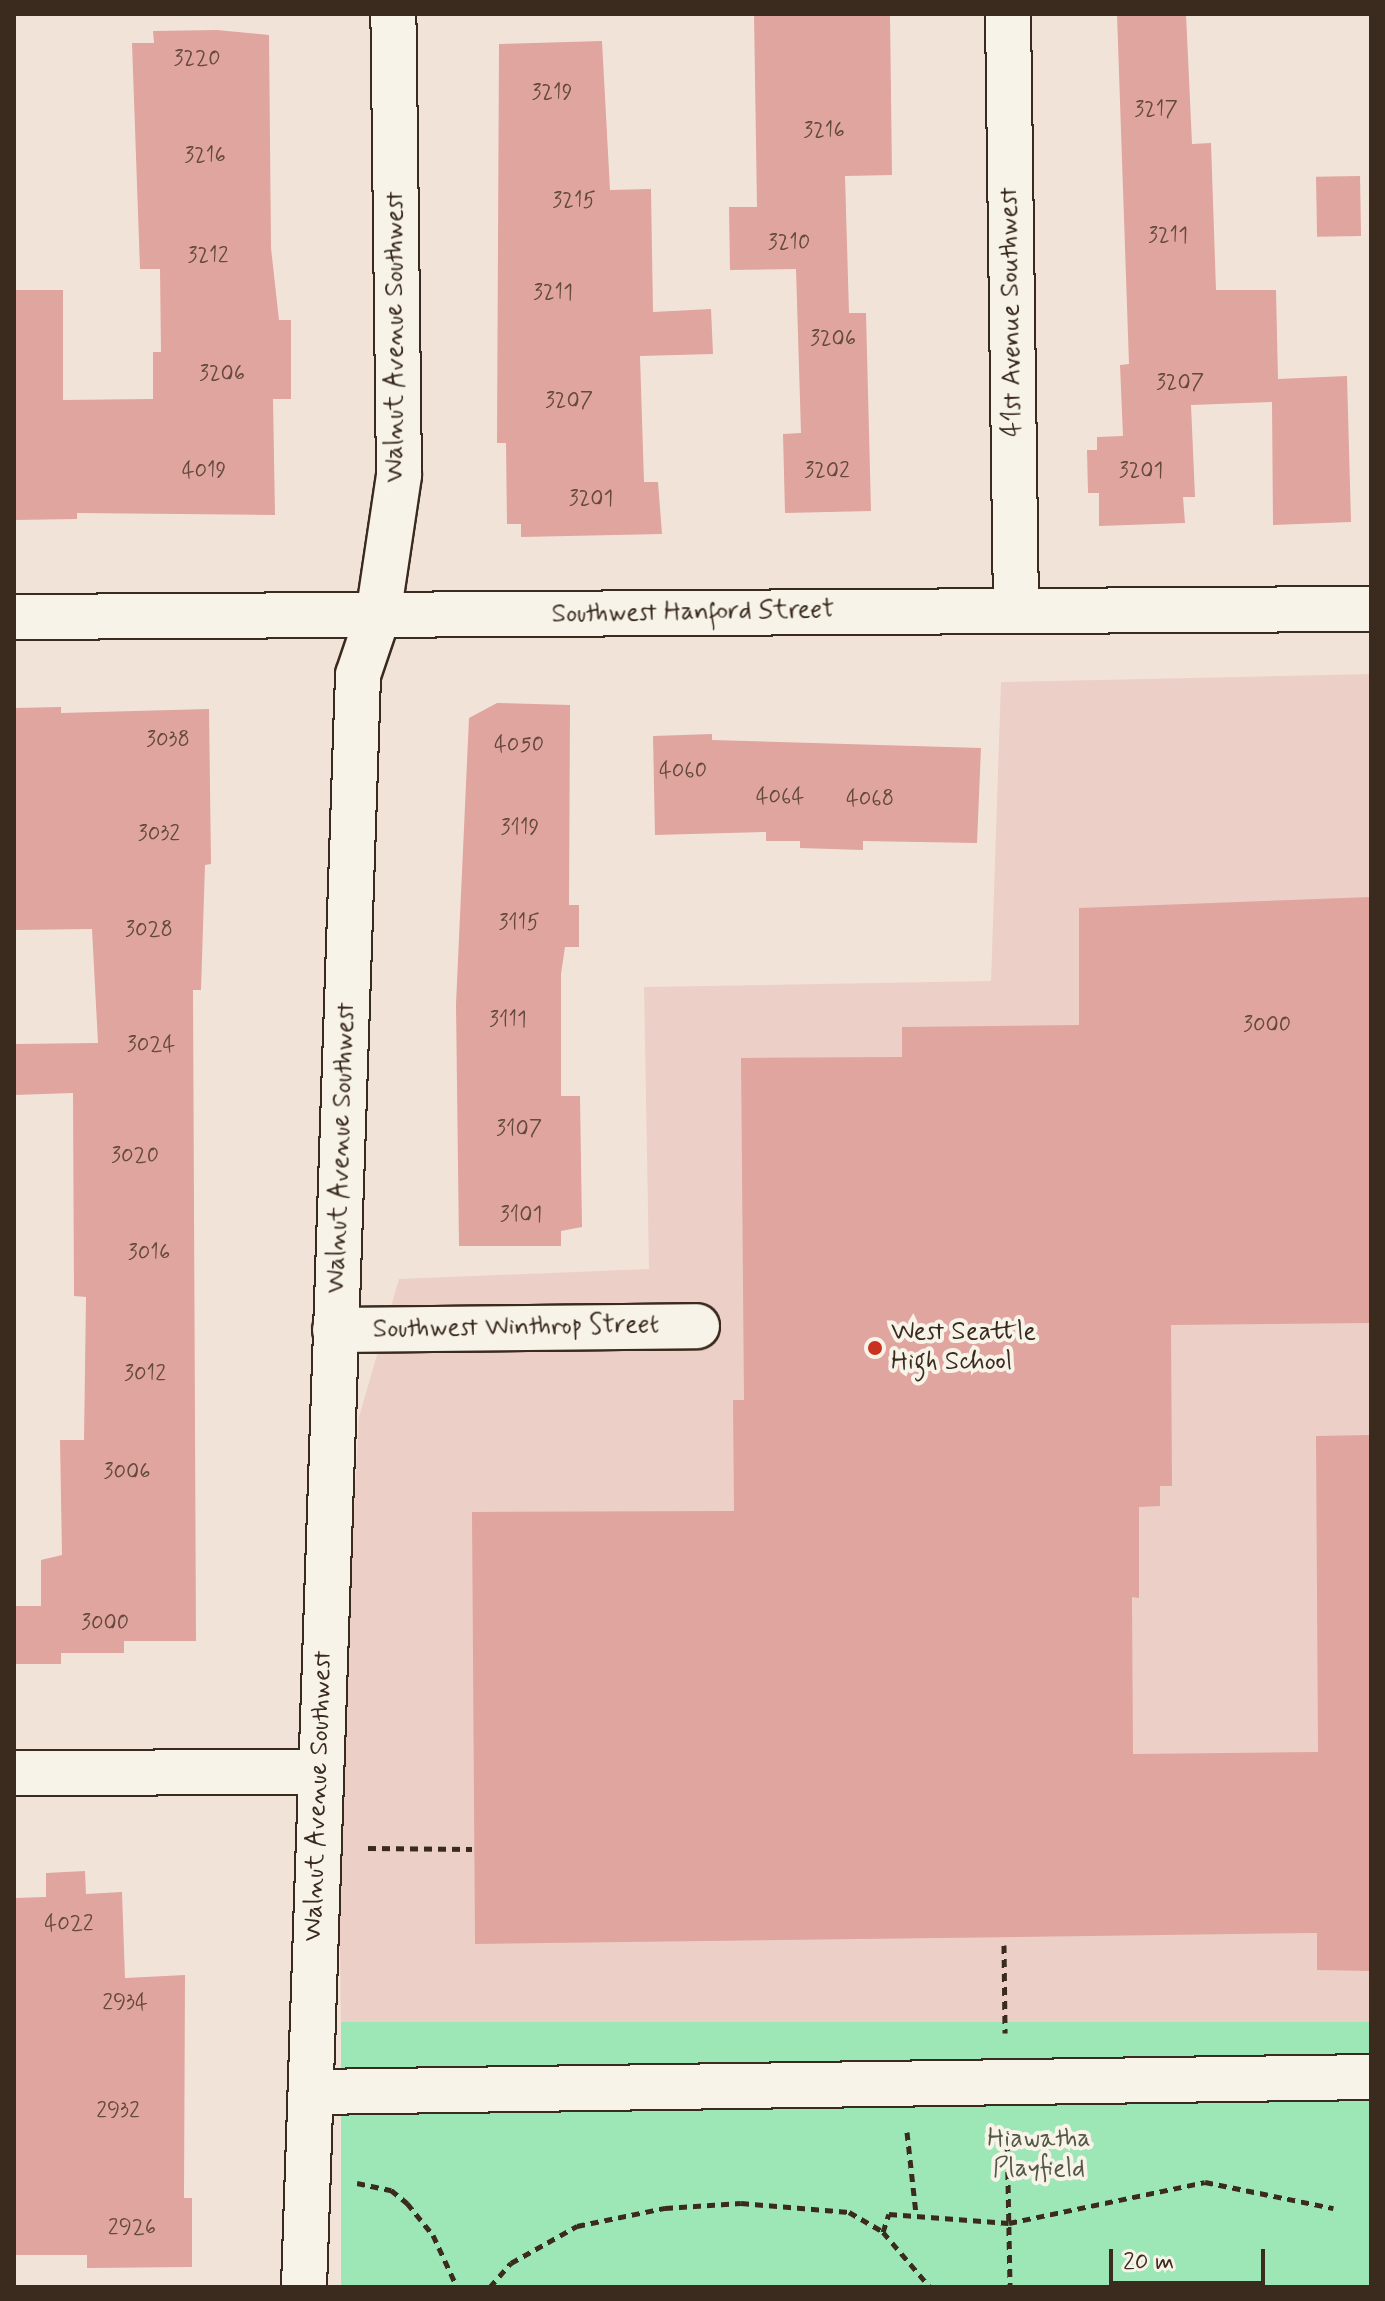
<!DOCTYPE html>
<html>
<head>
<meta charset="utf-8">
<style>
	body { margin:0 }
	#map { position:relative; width:1385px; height:2301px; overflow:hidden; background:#f2e3d9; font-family:Mynerve,sans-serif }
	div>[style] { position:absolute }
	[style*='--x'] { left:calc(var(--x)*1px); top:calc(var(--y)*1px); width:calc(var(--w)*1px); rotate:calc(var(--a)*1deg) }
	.built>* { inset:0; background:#ecd0c7 }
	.green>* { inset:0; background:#9de6b5; transform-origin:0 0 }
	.building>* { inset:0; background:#dfa59e; transform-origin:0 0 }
	.path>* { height:5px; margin-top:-2.5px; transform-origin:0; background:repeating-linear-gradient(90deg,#3b2a1e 0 8px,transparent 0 14px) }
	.roads { filter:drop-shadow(2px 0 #3b2a1e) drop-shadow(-2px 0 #3b2a1e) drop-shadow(0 2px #3b2a1e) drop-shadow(0 -2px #3b2a1e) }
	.minor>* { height:44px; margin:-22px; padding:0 22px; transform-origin:22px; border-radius:22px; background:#f7f3e8 }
	.dots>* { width:22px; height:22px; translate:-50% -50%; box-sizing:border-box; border:4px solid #f7f3e8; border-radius:50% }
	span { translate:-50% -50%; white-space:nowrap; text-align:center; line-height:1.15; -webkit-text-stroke:8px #f7f3e8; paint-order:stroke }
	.number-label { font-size:22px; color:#64493e }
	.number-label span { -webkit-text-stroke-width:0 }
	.street-label { font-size:26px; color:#3b2a1e }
	.poi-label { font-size:26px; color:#3b2a1e }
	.left { translate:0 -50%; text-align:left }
	.park-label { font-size:26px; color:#545944 }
	.frame { position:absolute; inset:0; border:16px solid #3b2a1e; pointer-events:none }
	.scale { position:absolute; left:1109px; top:2249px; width:156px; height:36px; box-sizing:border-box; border:4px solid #3b2a1e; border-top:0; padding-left:10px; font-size:24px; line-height:28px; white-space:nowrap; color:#3b2a1e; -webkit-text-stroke:6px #f7f3e8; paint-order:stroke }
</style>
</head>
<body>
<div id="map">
	<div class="built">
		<div style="clip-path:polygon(1371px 674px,1371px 2022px,341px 2028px,338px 1806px,359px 1417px,399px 1279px,649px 1269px,644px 987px,991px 981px,1001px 682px)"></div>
	</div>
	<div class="green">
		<div style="left:1371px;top:2022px;width:265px;height:1030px;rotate:90deg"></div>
	</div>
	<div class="building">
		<div style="clip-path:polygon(754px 14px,890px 14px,892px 175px,845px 176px,849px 313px,866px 313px,871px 511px,785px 513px,783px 434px,801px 433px,796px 269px,730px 270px,729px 207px,757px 207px)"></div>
		<div style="clip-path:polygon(1117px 14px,1186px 14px,1192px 144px,1211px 143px,1216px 290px,1276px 290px,1278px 379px,1347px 376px,1351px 522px,1273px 525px,1272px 402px,1191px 405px,1195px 497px,1183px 497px,1185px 523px,1099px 526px,1099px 493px,1088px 493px,1087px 450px,1097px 450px,1097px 437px,1123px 436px,1120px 365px,1129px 364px)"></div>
		<div style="clip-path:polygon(217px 30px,269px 35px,271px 248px,279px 320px,291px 320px,291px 399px,273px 399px,275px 515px,77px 513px,77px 519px,14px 520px,14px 290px,63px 290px,63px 400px,153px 399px,153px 352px,161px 352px,160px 269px,140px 269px,132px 43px,154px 43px,153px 31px)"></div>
		<div style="clip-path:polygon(602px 41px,610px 190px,651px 189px,653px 312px,711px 309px,713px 354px,640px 356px,644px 482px,658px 482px,662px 534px,521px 537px,521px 524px,507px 524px,506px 443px,497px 443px,499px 44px)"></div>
		<div style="left:1360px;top:176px;width:60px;height:44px;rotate:89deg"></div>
		<div style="clip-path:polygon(497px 703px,570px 705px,569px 905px,579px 905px,579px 947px,565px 947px,561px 974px,561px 1096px,580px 1096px,582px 1227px,561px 1231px,561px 1246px,459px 1246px,456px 1004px,469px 718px)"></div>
		<div style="clip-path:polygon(61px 707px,61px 713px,209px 709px,211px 864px,205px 865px,201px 990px,193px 990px,196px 1641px,124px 1641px,124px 1653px,61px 1653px,61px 1664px,14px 1664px,14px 1606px,41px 1606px,41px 1560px,62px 1555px,60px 1440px,84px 1440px,86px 1297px,74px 1296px,73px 1093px,14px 1095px,14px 1044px,98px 1043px,92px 929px,14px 930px,14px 708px)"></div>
		<div style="clip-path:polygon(712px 734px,712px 740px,981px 748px,977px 843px,863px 841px,863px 850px,800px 848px,800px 841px,766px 841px,766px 832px,655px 835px,653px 736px)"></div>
		<div style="clip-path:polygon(1371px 897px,1371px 1323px,1171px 1325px,1172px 1486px,1160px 1486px,1160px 1506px,1139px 1507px,1139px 1598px,1132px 1597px,1133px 1754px,1318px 1752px,1316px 1436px,1371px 1435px,1371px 1971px,1317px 1970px,1317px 1933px,475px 1944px,472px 1512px,734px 1511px,733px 1400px,744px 1400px,741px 1058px,902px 1057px,902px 1027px,1079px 1025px,1079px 908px)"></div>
		<div style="clip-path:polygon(85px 1871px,86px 1894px,122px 1892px,125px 1978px,185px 1975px,184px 2198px,192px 2198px,192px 2267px,87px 2268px,87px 2255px,14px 2255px,14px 1898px,46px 1897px,46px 1873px)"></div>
	</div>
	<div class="path">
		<div style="--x:368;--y:1848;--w:104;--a:0.6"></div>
		<div style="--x:1004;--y:1945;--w:88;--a:89.3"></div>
		<div style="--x:1007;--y:2129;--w:158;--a:88.9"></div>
		<div style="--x:907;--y:2132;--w:82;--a:83.7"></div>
		<div style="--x:357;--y:2183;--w:35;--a:12"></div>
		<div style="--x:391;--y:2190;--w:21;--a:39"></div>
		<div style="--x:407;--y:2203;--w:41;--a:50.9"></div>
		<div style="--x:433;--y:2235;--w:57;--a:65.2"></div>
		<div style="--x:883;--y:2232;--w:19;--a:-72"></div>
		<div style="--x:889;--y:2214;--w:120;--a:4.3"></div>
		<div style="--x:1009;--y:2223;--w:200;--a:-11.8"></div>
		<div style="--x:1205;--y:2182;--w:131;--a:11.5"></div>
		<div style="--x:490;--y:2287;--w:32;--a:-49"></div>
		<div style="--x:511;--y:2263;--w:76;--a:-29.3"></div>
		<div style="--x:577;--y:2226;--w:90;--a:-11.6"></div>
		<div style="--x:665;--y:2208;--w:76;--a:-3.8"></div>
		<div style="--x:741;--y:2203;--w:108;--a:4.8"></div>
		<div style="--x:849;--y:2212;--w:39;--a:30"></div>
		<div style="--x:883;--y:2232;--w:72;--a:49.5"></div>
	</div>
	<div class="roads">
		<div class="minor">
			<div style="--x:1008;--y:14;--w:597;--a:89.23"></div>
			<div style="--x:14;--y:617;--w:1357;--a:-0.34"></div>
			<div style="--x:335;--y:1330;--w:362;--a:-0.6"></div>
			<div style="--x:14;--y:1773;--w:304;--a:-0.2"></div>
			<div style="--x:312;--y:2092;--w:1059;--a:-0.81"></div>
			<div style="--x:304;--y:2287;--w:1613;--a:-88.08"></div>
			<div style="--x:358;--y:675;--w:62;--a:-71.3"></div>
			<div style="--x:378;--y:616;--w:143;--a:-81.5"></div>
			<div style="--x:399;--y:475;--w:461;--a:-90.7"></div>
		</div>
	</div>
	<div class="dots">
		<div style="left:875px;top:1348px;background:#c8321e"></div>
	</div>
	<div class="number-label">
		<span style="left:197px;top:60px">3220</span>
		<span style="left:552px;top:94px">3219</span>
		<span style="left:1156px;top:111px">3217</span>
		<span style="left:824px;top:132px">3216</span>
		<span style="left:205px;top:157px">3216</span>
		<span style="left:574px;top:202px">3215</span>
		<span style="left:1168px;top:237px">3211</span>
		<span style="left:789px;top:244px">3210</span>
		<span style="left:208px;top:257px">3212</span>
		<span style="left:553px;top:294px">3211</span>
		<span style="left:833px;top:340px">3206</span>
		<span style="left:222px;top:375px">3206</span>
		<span style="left:1180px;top:384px">3207</span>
		<span style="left:569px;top:402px">3207</span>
		<span style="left:204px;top:472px">4019</span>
		<span style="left:827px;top:472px">3202</span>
		<span style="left:1141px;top:472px">3201</span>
		<span style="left:591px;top:500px">3201</span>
		<span style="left:168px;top:741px">3038</span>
		<span style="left:519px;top:746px">4050</span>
		<span style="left:683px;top:772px">4060</span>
		<span style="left:780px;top:798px">4064</span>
		<span style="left:870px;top:800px">4068</span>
		<span style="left:520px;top:829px">3119</span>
		<span style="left:159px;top:835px">3032</span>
		<span style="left:519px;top:924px">3115</span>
		<span style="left:149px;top:931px">3028</span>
		<span style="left:508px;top:1021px">3111</span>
		<span style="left:1267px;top:1026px">3000</span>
		<span style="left:151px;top:1046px">3024</span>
		<span style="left:519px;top:1130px">3107</span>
		<span style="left:135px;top:1157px">3020</span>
		<span style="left:521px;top:1216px">3101</span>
		<span style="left:149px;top:1254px">3016</span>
		<span style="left:145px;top:1375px">3012</span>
		<span style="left:127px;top:1473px">3006</span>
		<span style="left:105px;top:1624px">3000</span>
		<span style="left:69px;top:1925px">4022</span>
		<span style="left:125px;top:2004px">2934</span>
		<span style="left:118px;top:2112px">2932</span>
		<span style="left:132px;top:2229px">2926</span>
	</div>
	<div class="street-label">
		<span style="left:1012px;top:312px;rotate:-91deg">41st Avenue Southwest</span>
		<span style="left:396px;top:337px;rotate:-90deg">Walnut Avenue Southwest</span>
		<span style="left:693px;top:613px;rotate:-1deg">Southwest Hanford Street</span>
		<span style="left:342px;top:1148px;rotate:-88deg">Walnut Avenue Southwest</span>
		<span style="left:516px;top:1328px;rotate:-1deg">Southwest Winthrop Street</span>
		<span style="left:319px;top:1796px;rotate:-88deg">Walnut Avenue Southwest</span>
	</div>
	<div class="poi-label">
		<span class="left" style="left:891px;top:1348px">West Seattle<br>High School</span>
	</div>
	<div class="park-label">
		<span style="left:1039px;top:2155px">Hiawatha<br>Playfield</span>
	</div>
	<div class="frame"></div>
	<div class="scale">20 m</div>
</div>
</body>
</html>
